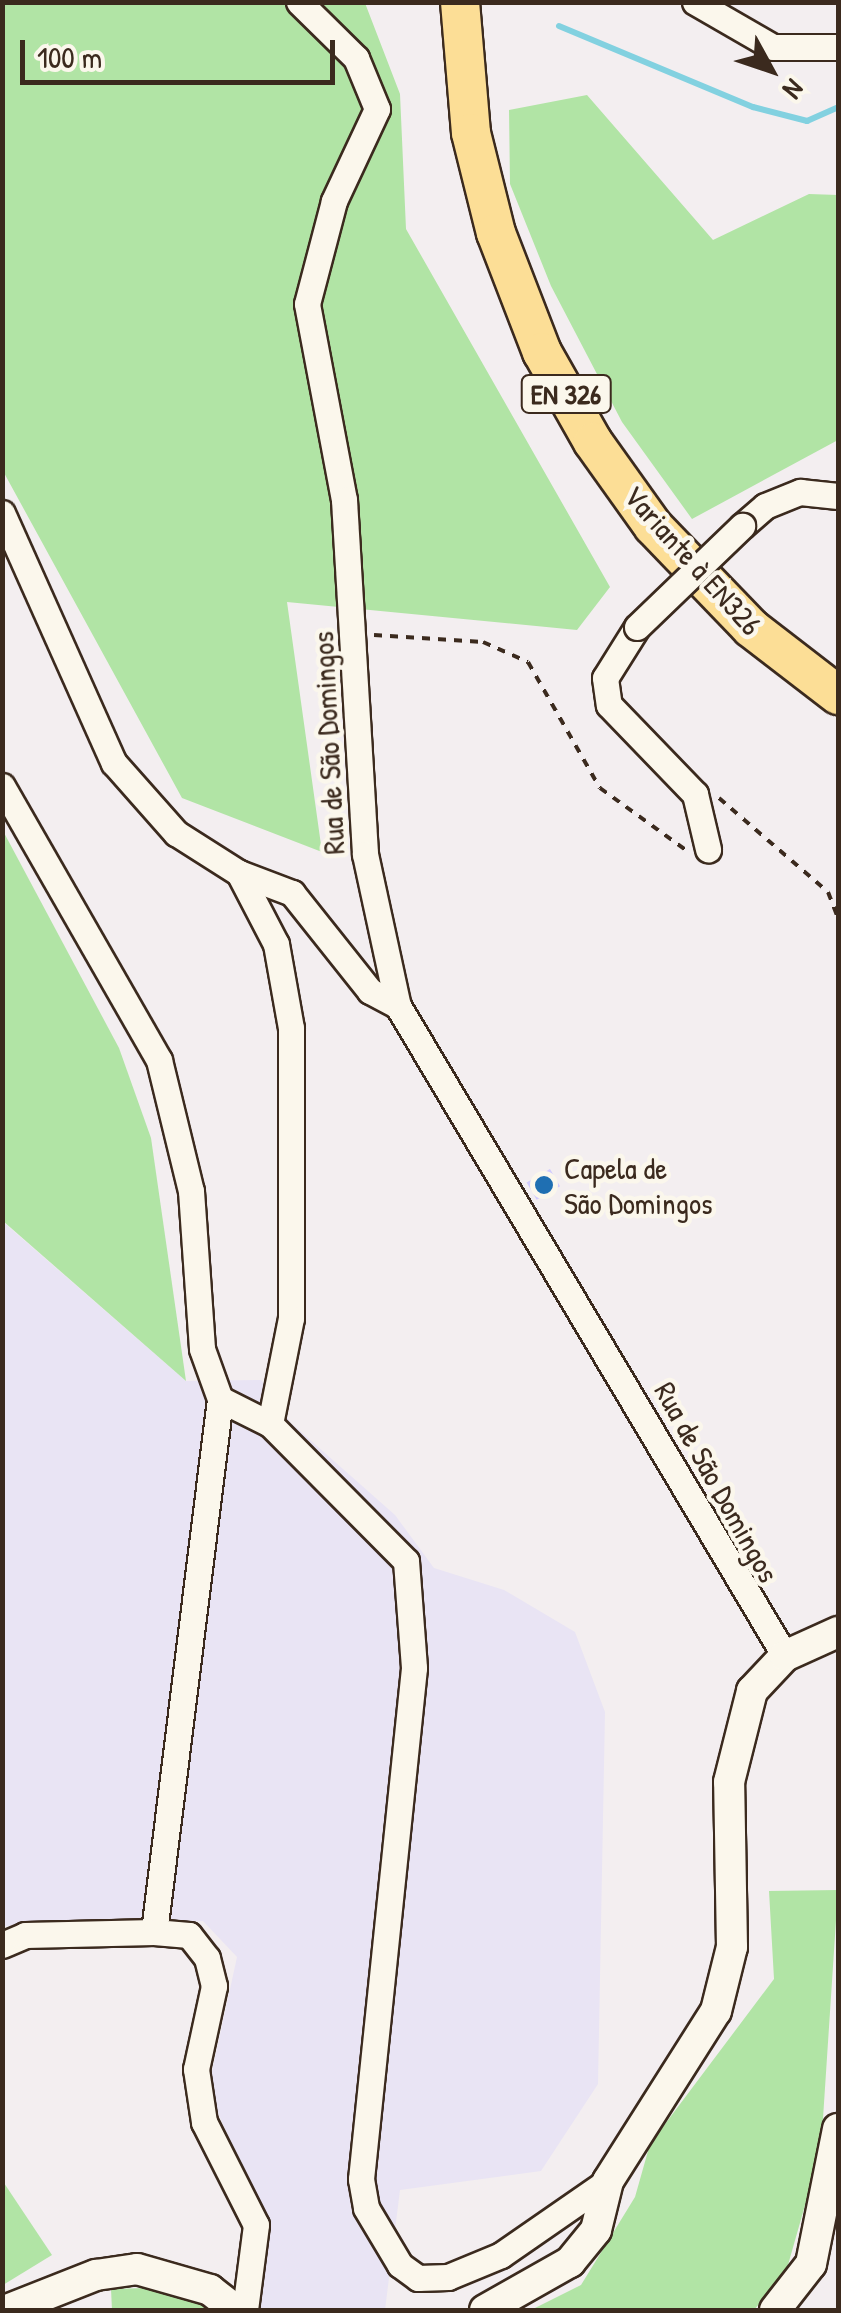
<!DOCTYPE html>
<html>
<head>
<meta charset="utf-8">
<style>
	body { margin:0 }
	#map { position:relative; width:841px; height:2313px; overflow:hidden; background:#f3eef0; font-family:"Patrick Hand",sans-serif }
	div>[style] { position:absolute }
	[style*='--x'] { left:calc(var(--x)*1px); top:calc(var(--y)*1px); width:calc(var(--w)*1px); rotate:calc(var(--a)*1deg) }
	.built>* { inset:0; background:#e9e4f4 }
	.green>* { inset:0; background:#b1e4a5 }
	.stream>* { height:6px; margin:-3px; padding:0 3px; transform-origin:3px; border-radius:3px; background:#82d1e0 }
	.building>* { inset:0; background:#d1cbfe; transform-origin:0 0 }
	.path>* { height:4px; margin-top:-2px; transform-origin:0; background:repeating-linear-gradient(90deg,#3b2a1e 0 8px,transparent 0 16px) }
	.roads { filter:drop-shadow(2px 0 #3b2a1e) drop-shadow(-2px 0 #3b2a1e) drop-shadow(0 2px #3b2a1e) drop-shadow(0 -2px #3b2a1e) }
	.minor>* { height:25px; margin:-12.5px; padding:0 12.5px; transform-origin:12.5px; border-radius:12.5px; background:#fbf7ec }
	.tertiary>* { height:30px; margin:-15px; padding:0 15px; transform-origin:15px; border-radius:15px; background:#fbf7ec }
	.primary>* { height:38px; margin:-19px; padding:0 19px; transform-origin:19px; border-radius:19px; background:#fcde96 }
	.bridges { filter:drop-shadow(2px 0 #3b2a1e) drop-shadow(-2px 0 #3b2a1e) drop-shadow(0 2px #3b2a1e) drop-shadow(0 -2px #3b2a1e) }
	.minor-bridge>* { height:25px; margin:-12.5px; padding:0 12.5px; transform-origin:12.5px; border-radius:12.5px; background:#fbf7ec }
	.dots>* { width:28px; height:28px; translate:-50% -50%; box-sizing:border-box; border:5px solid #fbf7ec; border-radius:50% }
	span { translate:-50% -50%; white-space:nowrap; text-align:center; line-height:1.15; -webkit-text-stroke:9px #fbf7ec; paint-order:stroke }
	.shield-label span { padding:2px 8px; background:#fbf7ec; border:2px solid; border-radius:8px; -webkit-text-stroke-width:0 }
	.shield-label { font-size:28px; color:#3b2a1e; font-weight:700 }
	.street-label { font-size:30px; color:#3b2a1e }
	.poi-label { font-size:30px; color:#3b2a1e }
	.left { translate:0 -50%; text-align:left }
	.frame { position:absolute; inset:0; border:5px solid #3b2a1e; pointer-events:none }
	.north { position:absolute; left:721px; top:20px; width:100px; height:100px; -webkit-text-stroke:8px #fbf7ec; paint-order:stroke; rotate:130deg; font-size:28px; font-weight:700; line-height:40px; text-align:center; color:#3b2a1e }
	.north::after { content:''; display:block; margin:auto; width:35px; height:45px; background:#3b2a1e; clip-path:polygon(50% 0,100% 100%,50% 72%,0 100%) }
	.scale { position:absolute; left:20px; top:40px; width:315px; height:45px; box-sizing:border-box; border:5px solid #3b2a1e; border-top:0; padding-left:12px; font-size:30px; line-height:35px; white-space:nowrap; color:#3b2a1e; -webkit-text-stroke:8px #fbf7ec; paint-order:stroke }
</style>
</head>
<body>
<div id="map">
	<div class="built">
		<div style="clip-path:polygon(2px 1221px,186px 1381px,261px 1380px,291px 1423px,395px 1515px,434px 1568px,504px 1590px,575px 1632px,605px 1712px,598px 2084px,541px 2171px,400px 2190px,385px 2310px,253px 2310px,265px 2221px,208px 2090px,237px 1957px,203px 1921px,3px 1926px)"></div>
	</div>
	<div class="green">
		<div style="clip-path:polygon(2px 3px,365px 3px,400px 94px,406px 229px,610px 587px,577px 630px,287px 602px,322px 852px,182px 798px,3px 471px)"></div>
		<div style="clip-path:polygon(587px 95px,713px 240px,809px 194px,838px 195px,838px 440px,692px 519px,622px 422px,551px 286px,510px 184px,509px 110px)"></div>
		<div style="clip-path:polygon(2px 829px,119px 1048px,151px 1138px,186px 1381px,3px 1221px)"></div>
		<div style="clip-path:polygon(838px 1890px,821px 2149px,786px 2272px,754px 2310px,531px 2310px,581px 2285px,635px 2197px,650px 2144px,774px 1979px,769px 1891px)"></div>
		<div style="clip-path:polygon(2px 2180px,52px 2255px,3px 2285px,2px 2285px)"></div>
		<div style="clip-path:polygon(180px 2287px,208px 2310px,112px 2310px,111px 2289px)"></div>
	</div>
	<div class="stream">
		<div style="--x:559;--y:26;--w:210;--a:22.7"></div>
		<div style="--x:753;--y:107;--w:56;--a:14.5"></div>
		<div style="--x:807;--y:121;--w:34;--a:-24"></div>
	</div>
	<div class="building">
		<div style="left:550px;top:1169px;width:20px;height:27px;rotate:60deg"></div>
	</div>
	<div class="path">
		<div style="--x:374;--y:635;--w:109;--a:3.7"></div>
		<div style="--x:483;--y:642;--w:49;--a:24"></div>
		<div style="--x:528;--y:662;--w:145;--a:60.3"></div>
		<div style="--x:600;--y:788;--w:106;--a:35.8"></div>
		<div style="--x:719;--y:798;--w:144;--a:40.8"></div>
		<div style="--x:828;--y:892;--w:28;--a:69"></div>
	</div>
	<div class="roads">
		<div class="minor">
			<div style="--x:299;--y:2;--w:80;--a:44.5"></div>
			<div style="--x:356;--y:58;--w:55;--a:67.6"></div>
			<div style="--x:377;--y:109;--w:102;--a:115.1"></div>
			<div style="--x:334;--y:201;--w:106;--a:104.7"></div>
			<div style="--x:307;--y:304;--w:199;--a:79.3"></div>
			<div style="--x:344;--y:500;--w:355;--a:86.6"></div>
			<div style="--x:365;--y:854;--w:156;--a:77.8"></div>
			<div style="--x:398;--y:1006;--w:756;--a:59.23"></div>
			<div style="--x:695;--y:2;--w:90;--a:30"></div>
			<div style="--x:773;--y:47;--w:65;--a:0"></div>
			<div style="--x:2;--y:513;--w:274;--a:65.9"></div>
			<div style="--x:114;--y:763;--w:94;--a:48.5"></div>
			<div style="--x:176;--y:833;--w:75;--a:32.4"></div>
			<div style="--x:239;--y:873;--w:57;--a:20.7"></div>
			<div style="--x:292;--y:893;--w:125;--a:51.5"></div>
			<div style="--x:370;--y:991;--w:32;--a:28"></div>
			<div style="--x:742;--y:526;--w:30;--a:-41"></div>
			<div style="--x:765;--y:506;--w:38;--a:-22"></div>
			<div style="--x:800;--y:492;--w:38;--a:6"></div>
			<div style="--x:637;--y:627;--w:60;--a:122.1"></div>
			<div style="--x:605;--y:678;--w:27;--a:82"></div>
			<div style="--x:609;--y:705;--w:124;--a:46"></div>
			<div style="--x:695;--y:794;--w:57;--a:76.7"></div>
			<div style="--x:2;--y:786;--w:316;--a:60.2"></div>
			<div style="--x:159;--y:1060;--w:135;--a:76.3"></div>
			<div style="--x:191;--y:1191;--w:158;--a:86"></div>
			<div style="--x:202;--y:1349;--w:53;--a:70.2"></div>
			<div style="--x:220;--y:1399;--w:56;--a:26.6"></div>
			<div style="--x:270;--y:1424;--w:193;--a:45.2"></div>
			<div style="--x:406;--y:1561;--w:107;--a:85.7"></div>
			<div style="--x:414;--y:1668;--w:514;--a:95.92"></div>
			<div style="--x:361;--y:2179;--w:29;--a:80"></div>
			<div style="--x:366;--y:2208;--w:66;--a:59.2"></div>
			<div style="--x:400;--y:2265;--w:22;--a:36"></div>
			<div style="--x:418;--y:2278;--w:30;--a:-2"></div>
			<div style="--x:448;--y:2277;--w:57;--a:-22.5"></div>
			<div style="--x:501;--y:2255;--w:130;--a:-34.7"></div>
			<div style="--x:239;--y:873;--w:80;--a:62.5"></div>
			<div style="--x:276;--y:944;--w:85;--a:79.9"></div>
			<div style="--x:291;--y:1028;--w:290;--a:90"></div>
			<div style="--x:291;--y:1318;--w:108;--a:101.2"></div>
			<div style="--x:154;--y:1932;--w:537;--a:-82.94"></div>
			<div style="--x:2;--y:1945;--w:25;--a:-23"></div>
			<div style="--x:25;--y:1935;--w:129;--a:-1.3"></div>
			<div style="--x:154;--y:1932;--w:35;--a:5"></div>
			<div style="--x:189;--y:1935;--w:29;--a:52"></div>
			<div style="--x:207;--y:1958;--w:29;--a:76"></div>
			<div style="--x:214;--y:1986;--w:85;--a:102.2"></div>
			<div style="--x:196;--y:2069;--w:54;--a:81.4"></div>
			<div style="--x:204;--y:2122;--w:115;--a:63.2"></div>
			<div style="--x:256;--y:2225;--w:86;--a:97.4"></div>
		</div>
		<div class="tertiary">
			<div style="--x:7;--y:2310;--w:96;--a:-21.5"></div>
			<div style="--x:96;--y:2275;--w:41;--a:-8.3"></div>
			<div style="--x:137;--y:2269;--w:76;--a:16"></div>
			<div style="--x:210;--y:2290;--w:33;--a:38"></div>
			<div style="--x:485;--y:2310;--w:98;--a:-29.5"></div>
			<div style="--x:570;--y:2262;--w:41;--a:-50.9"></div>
			<div style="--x:596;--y:2230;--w:50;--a:-76.2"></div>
			<div style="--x:608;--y:2181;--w:201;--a:-57.6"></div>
			<div style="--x:716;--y:2011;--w:66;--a:-76"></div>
			<div style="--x:732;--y:1947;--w:165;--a:-91"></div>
			<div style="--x:729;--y:1782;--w:94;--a:-75.8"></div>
			<div style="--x:752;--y:1691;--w:48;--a:-46.7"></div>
			<div style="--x:785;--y:1656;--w:58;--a:-24.4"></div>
			<div style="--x:775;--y:2310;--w:58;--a:-52"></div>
			<div style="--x:811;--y:2264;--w:138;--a:-78.7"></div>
		</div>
		<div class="primary">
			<div style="--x:460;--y:2;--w:131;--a:85.2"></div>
			<div style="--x:471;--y:133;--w:103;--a:76"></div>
			<div style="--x:496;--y:233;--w:128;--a:68.9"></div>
			<div style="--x:542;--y:352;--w:103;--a:60.5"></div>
			<div style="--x:593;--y:442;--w:103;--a:54.5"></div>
			<div style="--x:653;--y:526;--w:141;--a:46.1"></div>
			<div style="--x:751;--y:628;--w:110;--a:37.6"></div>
		</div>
	</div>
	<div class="bridges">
		<div class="minor-bridge">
			<div style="--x:637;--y:627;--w:146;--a:-43.9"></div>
		</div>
	</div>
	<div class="dots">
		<div style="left:544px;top:1185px;background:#1f6fb2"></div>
	</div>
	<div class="shield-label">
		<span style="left:566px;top:394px">EN 326</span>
	</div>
	<div class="street-label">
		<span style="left:693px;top:560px;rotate:48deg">Variante à EN326</span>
		<span style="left:328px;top:743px;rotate:-93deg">Rua de São Domingos</span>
		<span style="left:717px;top:1482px;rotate:61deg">Rua de São Domingos</span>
	</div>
	<div class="poi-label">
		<span class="left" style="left:564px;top:1185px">Capela de<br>São Domingos</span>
	</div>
	<div class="frame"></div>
	<div class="north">N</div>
	<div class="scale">100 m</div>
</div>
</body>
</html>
